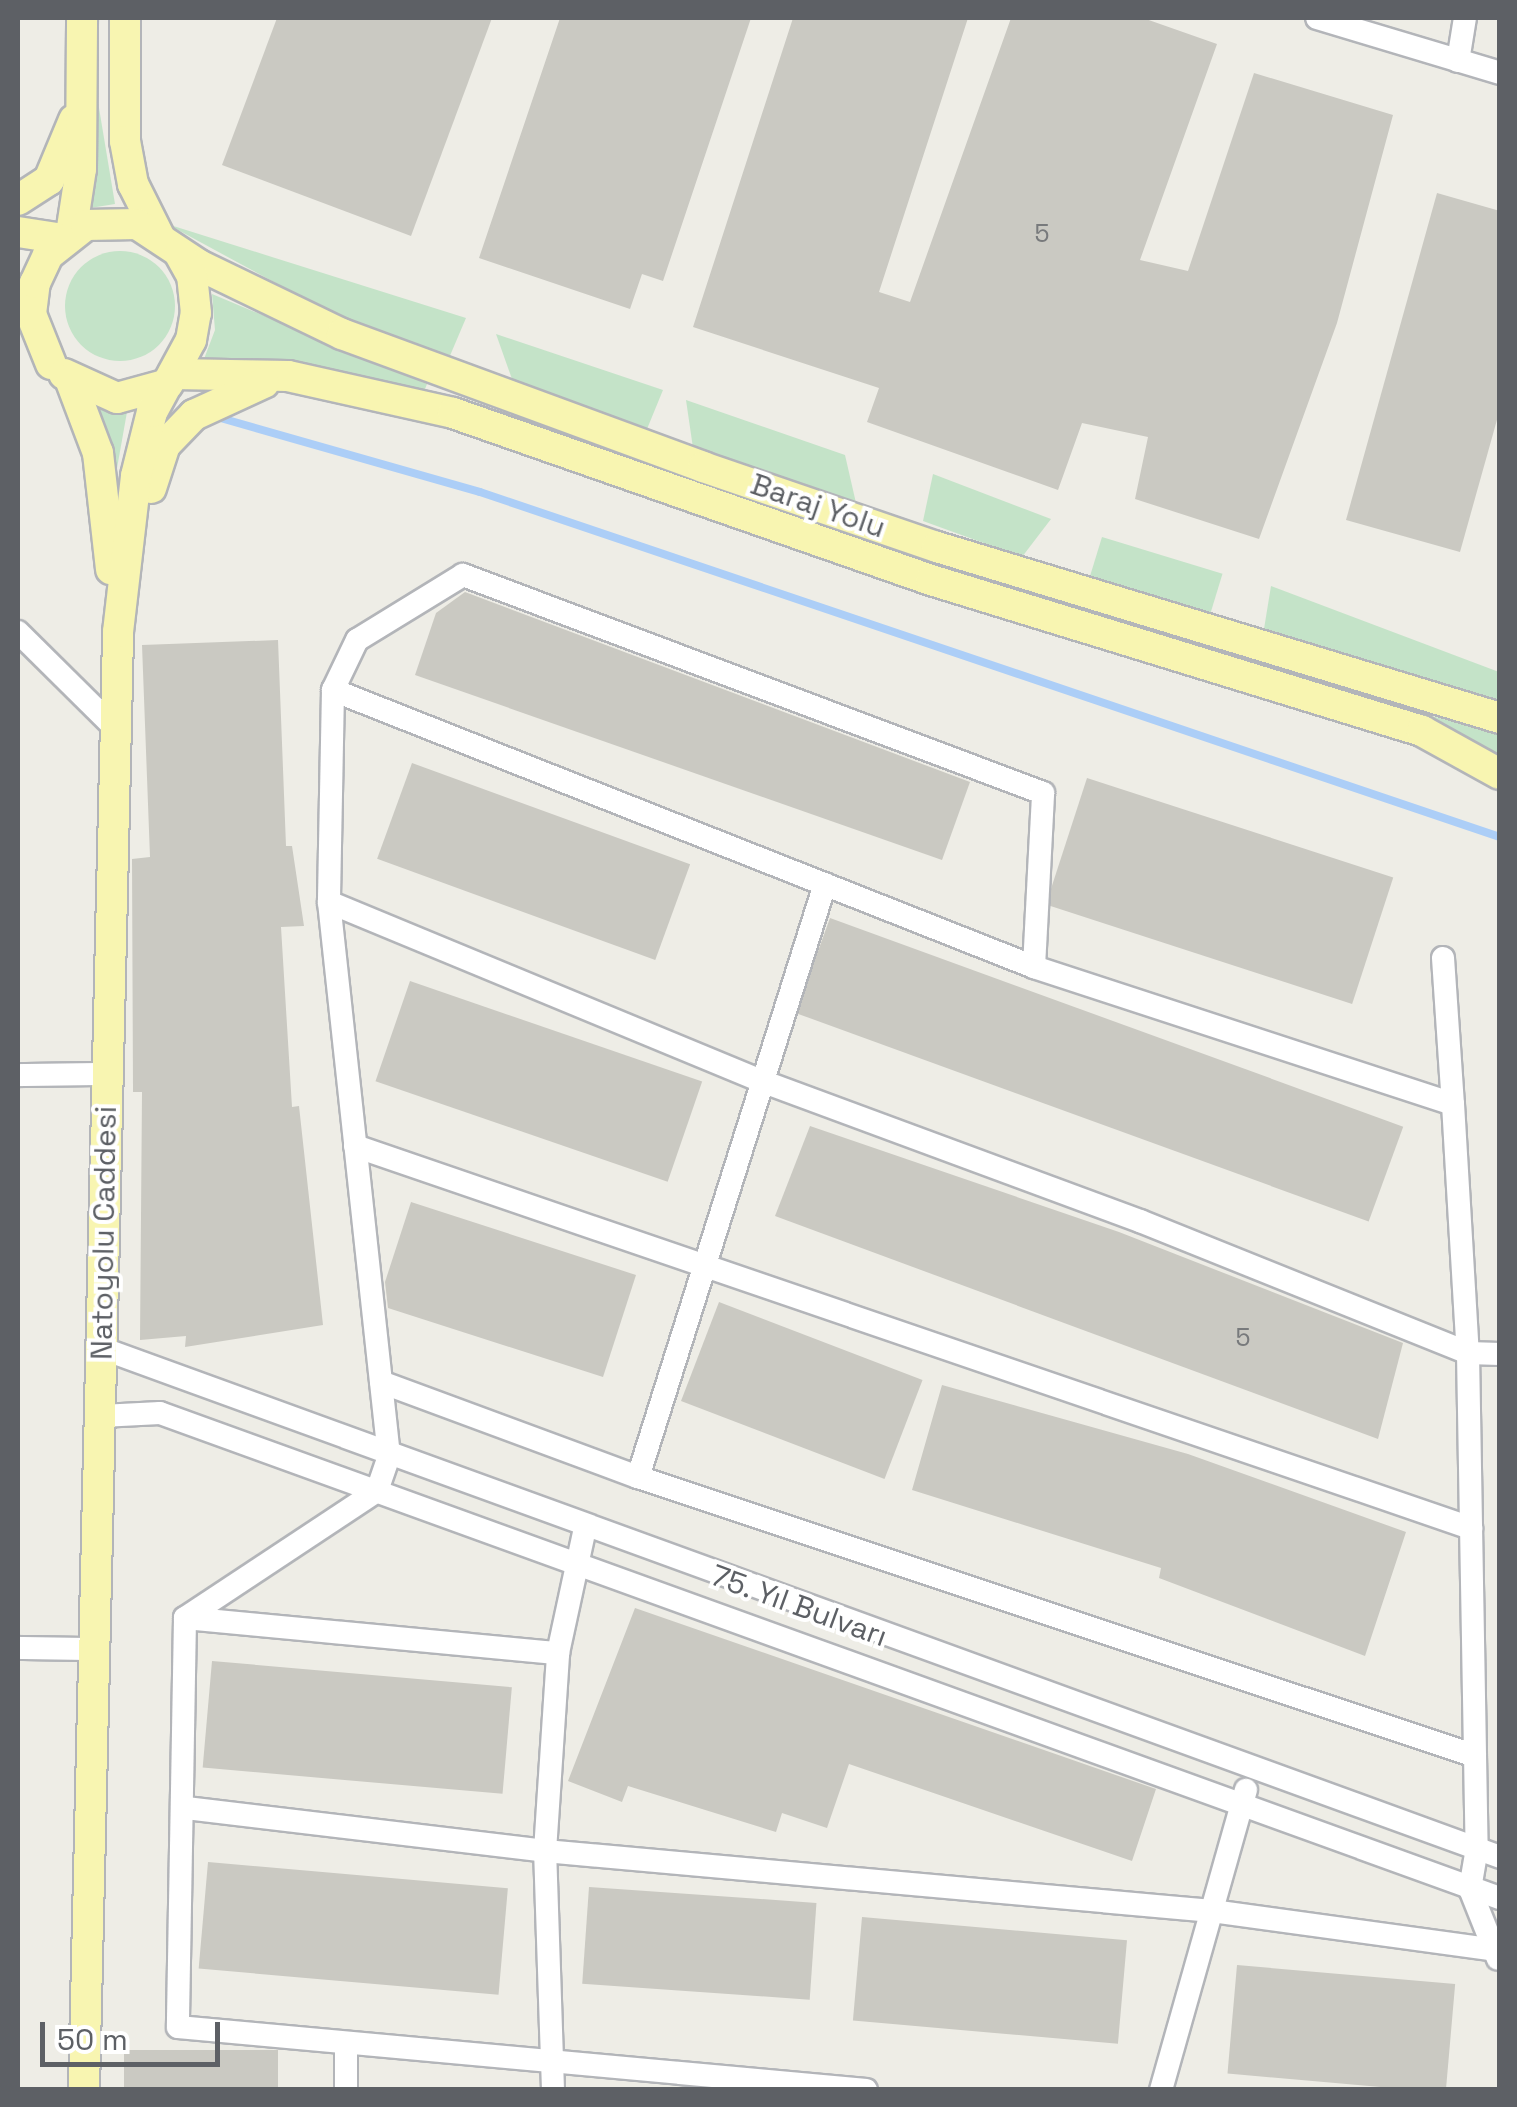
<!DOCTYPE html>
<html>
<head>
<meta charset="utf-8">
<style>
	body { margin:0 }
	#map { position:relative; width:1517px; height:2107px; overflow:hidden; background:#eeede6; font-family:"Space Grotesk",sans-serif }
	div>[style] { position:absolute }
	[style*='--x'] { left:calc(var(--x)*1px); top:calc(var(--y)*1px); width:calc(var(--w)*1px); rotate:calc(var(--a)*1deg) }
	.green>* { inset:0; background:#c4e3c8; transform-origin:0 0 }
	.round { border-radius:50% }
	.stream>* { height:8px; margin:-4px; padding:0 4px; transform-origin:4px; border-radius:4px; background:#accef7 }
	.building>* { inset:0; background:#cac9c2; transform-origin:0 0 }
	.roads { filter:drop-shadow(2px 0 #b3b5b9) drop-shadow(-2px 0 #b3b5b9) drop-shadow(0 2px #b3b5b9) drop-shadow(0 -2px #b3b5b9) }
	.minor>* { height:22px; margin:-11px; padding:0 11px; transform-origin:11px; border-radius:11px; background:#fff }
	.major>* { height:30px; margin:-15px; padding:0 15px; transform-origin:15px; border-radius:15px; background:#f8f5b1 }
	span { translate:-50% -50%; white-space:nowrap; text-align:center; line-height:1.15; -webkit-text-stroke:8px #fff; paint-order:stroke }
	.number-label { font-size:25px; color:#787a7c }
	.number-label span { -webkit-text-stroke-width:0 }
	.street-label { font-size:30px; color:#5d6065 }
	.frame { position:absolute; inset:0; border:20px solid #5d6065; pointer-events:none }
	.scale { position:absolute; left:40px; top:2022px; width:180px; height:45px; box-sizing:border-box; border:5px solid #5d6065; border-top:0; padding-left:12px; font-size:30px; line-height:35px; white-space:nowrap; color:#5d6065; -webkit-text-stroke:8px #fff; paint-order:stroke }
</style>
</head>
<body>
<div id="map">
	<div class="green">
		<div style="clip-path:polygon(97px 96px,115px 204px,84px 209px)"></div>
		<div style="clip-path:polygon(167px 224px,466px 318px,449px 358px,351px 324px)"></div>
		<div class="round" style="left:65px;top:251px;width:110px;height:110px"></div>
		<div style="clip-path:polygon(212px 294px,427px 384px,423px 394px,306px 366px,204px 359px,215px 330px)"></div>
		<div style="clip-path:polygon(496px 334px,663px 390px,647px 429px,512px 379px)"></div>
		<div style="clip-path:polygon(686px 400px,845px 455px,856px 503px,693px 448px)"></div>
		<div style="clip-path:polygon(96px 407px,127px 412px,111px 502px)"></div>
		<div style="clip-path:polygon(933px 474px,1051px 519px,1022px 557px,923px 521px)"></div>
		<div style="left:1102px;top:537px;width:126px;height:44px;rotate:17deg"></div>
		<div style="clip-path:polygon(1271px 586px,1499px 672px,1499px 700px,1263px 635px)"></div>
		<div style="clip-path:polygon(1431px 716px,1499px 732px,1499px 763px)"></div>
	</div>
	<div class="stream">
		<div style="--x:217;--y:417;--w:273;--a:15.9"></div>
		<div style="--x:480;--y:492;--w:1077;--a:18.69"></div>
	</div>
	<div class="building">
		<div style="clip-path:polygon(277px 18px,492px 18px,411px 236px,222px 165px)"></div>
		<div style="clip-path:polygon(560px 18px,751px 18px,663px 281px,642px 274px,630px 309px,479px 258px)"></div>
		<div style="clip-path:polygon(793px 18px,968px 18px,879px 292px,910px 302px,1011px 18px,1143px 18px,1217px 44px,1140px 260px,1188px 271px,1254px 73px,1393px 115px,1337px 323px,1259px 539px,1135px 499px,1148px 437px,1082px 423px,1058px 490px,867px 422px,879px 388px,693px 327px)"></div>
		<div style="clip-path:polygon(1437px 193px,1500px 211px,1500px 409px,1460px 552px,1346px 520px)"></div>
		<div style="clip-path:polygon(465px 592px,970px 782px,942px 860px,415px 675px,436px 613px)"></div>
		<div style="clip-path:polygon(278px 640px,286px 846px,292px 846px,304px 926px,281px 927px,292px 1107px,299px 1106px,323px 1325px,185px 1347px,186px 1336px,140px 1340px,142px 1092px,133px 1092px,132px 859px,150px 857px,142px 645px)"></div>
		<div style="left:412px;top:763px;width:296px;height:102px;rotate:20deg"></div>
		<div style="left:1087px;top:778px;width:322px;height:133px;rotate:18deg"></div>
		<div style="left:830px;top:918px;width:610px;height:101px;rotate:20deg"></div>
		<div style="left:410px;top:981px;width:309px;height:106px;rotate:19deg"></div>
		<div style="clip-path:polygon(810px 1126px,1119px 1232px,1403px 1343px,1378px 1439px,775px 1216px)"></div>
		<div style="clip-path:polygon(411px 1202px,636px 1275px,603px 1377px,388px 1308px,385px 1282px)"></div>
		<div style="left:719px;top:1302px;width:218px;height:106px;rotate:21deg"></div>
		<div style="clip-path:polygon(942px 1385px,1188px 1454px,1406px 1532px,1365px 1656px,1159px 1578px,1161px 1568px,912px 1490px)"></div>
		<div style="clip-path:polygon(635px 1608px,1156px 1789px,1132px 1861px,849px 1764px,827px 1828px,782px 1813px,776px 1832px,628px 1786px,622px 1802px,568px 1781px)"></div>
		<div style="left:212px;top:1661px;width:301px;height:107px;rotate:5deg"></div>
		<div style="left:208px;top:1862px;width:301px;height:107px;rotate:5deg"></div>
		<div style="left:589px;top:1887px;width:228px;height:97px;rotate:4deg"></div>
		<div style="left:862px;top:1917px;width:266px;height:104px;rotate:5deg"></div>
		<div style="left:1237px;top:1965px;width:219px;height:109px;rotate:5deg"></div>
		<div style="left:124px;top:2050px;width:154px;height:40px"></div>
	</div>
	<div class="roads">
		<div class="minor">
			<div style="--x:1317;--y:18;--w:191;--a:16.7"></div>
			<div style="--x:1458;--y:61;--w:44;--a:-80.8"></div>
			<div style="--x:18;--y:632;--w:135;--a:44.7"></div>
			<div style="--x:333;--y:690;--w:754;--a:21.56"></div>
			<div style="--x:825;--y:884;--w:622;--a:107.5"></div>
			<div style="--x:638;--y:1477;--w:882;--a:18.43"></div>
			<div style="--x:329;--y:902;--w:557;--a:83.82"></div>
			<div style="--x:389;--y:1456;--w:37;--a:109"></div>
			<div style="--x:377;--y:1491;--w:230;--a:146.5"></div>
			<div style="--x:185;--y:1618;--w:409;--a:91"></div>
			<div style="--x:178;--y:2027;--w:691;--a:5.23"></div>
			<div style="--x:1443;--y:958;--w:146;--a:86.1"></div>
			<div style="--x:1453;--y:1104;--w:441;--a:-161.9"></div>
			<div style="--x:1034;--y:967;--w:174;--a:-87"></div>
			<div style="--x:1043;--y:793;--w:620;--a:-159.4"></div>
			<div style="--x:463;--y:575;--w:124;--a:148.5"></div>
			<div style="--x:357;--y:640;--w:55;--a:115.6"></div>
			<div style="--x:333;--y:690;--w:212;--a:91.1"></div>
			<div style="--x:329;--y:902;--w:471;--a:22.5"></div>
			<div style="--x:764;--y:1082;--w:401;--a:20.3"></div>
			<div style="--x:1140;--y:1221;--w:354;--a:21.9"></div>
			<div style="--x:1468;--y:1353;--w:32;--a:2"></div>
			<div style="--x:18;--y:1075;--w:88;--a:-0.7"></div>
			<div style="--x:1453;--y:1104;--w:249;--a:86.6"></div>
			<div style="--x:1468;--y:1353;--w:495;--a:89"></div>
			<div style="--x:1477;--y:1848;--w:42;--a:99.7"></div>
			<div style="--x:1470;--y:1889;--w:75;--a:68.2"></div>
			<div style="--x:355;--y:1146;--w:1180;--a:18.9"></div>
			<div style="--x:101;--y:1348;--w:1489;--a:19.99"></div>
			<div style="--x:381;--y:1382;--w:274;--a:20.3"></div>
			<div style="--x:101;--y:1416;--w:59;--a:-2.9"></div>
			<div style="--x:160;--y:1413;--w:1425;--a:19.9"></div>
			<div style="--x:185;--y:1618;--w:375;--a:5.4"></div>
			<div style="--x:18;--y:1648;--w:74;--a:0.8"></div>
			<div style="--x:186;--y:1808;--w:362;--a:6.8"></div>
			<div style="--x:545;--y:1851;--w:670;--a:5.14"></div>
			<div style="--x:1212;--y:1911;--w:286;--a:7.8"></div>
			<div style="--x:346;--y:2090;--w:47;--a:-90"></div>
			<div style="--x:553;--y:2090;--w:239;--a:-91.9"></div>
			<div style="--x:545;--y:1851;--w:198;--a:-86.2"></div>
			<div style="--x:558;--y:1653;--w:128;--a:-77.8"></div>
			<div style="--x:1161;--y:2090;--w:312;--a:-74.2"></div>
		</div>
		<div class="major">
			<div style="--x:125;--y:18;--w:123;--a:90"></div>
			<div style="--x:125;--y:141;--w:44;--a:79.5"></div>
			<div style="--x:133;--y:184;--w:58;--a:63.4"></div>
			<div style="--x:18;--y:200;--w:37;--a:-33"></div>
			<div style="--x:49;--y:180;--w:65;--a:-67.4"></div>
			<div style="--x:18;--y:232;--w:46;--a:8.8"></div>
			<div style="--x:71;--y:234;--w:66;--a:-81.3"></div>
			<div style="--x:81;--y:169;--w:151;--a:-89.6"></div>
			<div style="--x:51;--y:364;--w:54;--a:-111.8"></div>
			<div style="--x:31;--y:314;--w:31;--a:-83"></div>
			<div style="--x:35;--y:283;--w:31;--a:-65"></div>
			<div style="--x:48;--y:255;--w:48;--a:-38.3"></div>
			<div style="--x:86;--y:225;--w:51;--a:-1.1"></div>
			<div style="--x:137;--y:224;--w:74;--a:33.5"></div>
			<div style="--x:199;--y:265;--w:159;--a:25.8"></div>
			<div style="--x:342;--y:334;--w:385;--a:20.2"></div>
			<div style="--x:703;--y:467;--w:247;--a:18.9"></div>
			<div style="--x:937;--y:547;--w:588;--a:16.9"></div>
			<div style="--x:64;--y:374;--w:58;--a:24.4"></div>
			<div style="--x:117;--y:398;--w:53;--a:-15.4"></div>
			<div style="--x:173;--y:374;--w:115;--a:1"></div>
			<div style="--x:288;--y:376;--w:169;--a:12.6"></div>
			<div style="--x:453;--y:413;--w:506;--a:19.26"></div>
			<div style="--x:931;--y:580;--w:514;--a:17.09"></div>
			<div style="--x:1422;--y:731;--w:89;--a:28.9"></div>
			<div style="--x:70;--y:379;--w:79;--a:69.3"></div>
			<div style="--x:98;--y:453;--w:117;--a:83.6"></div>
			<div style="--x:151;--y:488;--w:45;--a:-72"></div>
			<div style="--x:165;--y:445;--w:42;--a:-46"></div>
			<div style="--x:194;--y:415;--w:77;--a:-24.6"></div>
			<div style="--x:84;--y:2090;--w:1458;--a:-88.66"></div>
			<div style="--x:118;--y:632;--w:157;--a:-83.4"></div>
			<div style="--x:136;--y:476;--w:66;--a:-76"></div>
			<div style="--x:152;--y:412;--w:82;--a:-61.6"></div>
			<div style="--x:191;--y:340;--w:27;--a:-80"></div>
			<div style="--x:196;--y:313;--w:37;--a:-96"></div>
			<div style="--x:192;--y:276;--w:25;--a:-119"></div>
		</div>
	</div>
	<div class="number-label">
		<span style="left:1042px;top:233px">5</span>
		<span style="left:1243px;top:1337px">5</span>
	</div>
	<div class="street-label">
		<span style="left:818px;top:506px;rotate:19deg">Baraj Yolu</span>
		<span style="left:104px;top:1233px;rotate:-89deg">Natoyolu Caddesi</span>
		<span style="left:799px;top:1606px;rotate:20deg">75. Yıl Bulvarı</span>
	</div>
	<div class="frame"></div>
	<div class="scale">50 m</div>
</div>
</body>
</html>
